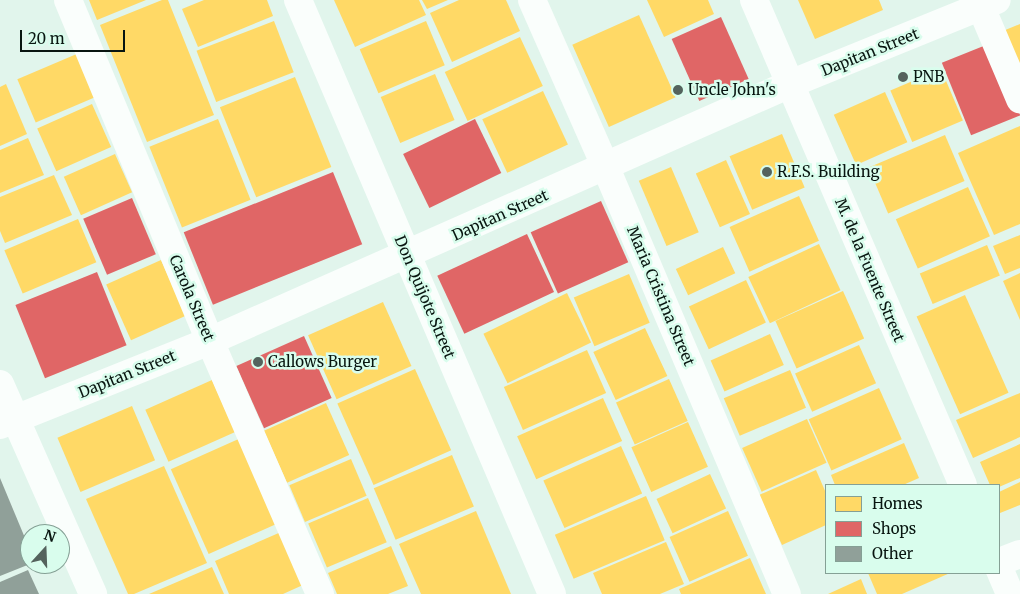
<!DOCTYPE html>
<html>
<head>
<meta charset="utf-8">
<style>
	body { margin:0 }
	#map { position:relative; width:1020px; height:594px; overflow:hidden; background:#e1f5ec; font-family:Merriweather,serif }
	div>[style] { position:absolute }
	[style*='--x'] { left:calc(var(--x)*1px); top:calc(var(--y)*1px); width:calc(var(--w)*1px); rotate:calc(var(--a)*1deg) }
	.homes>* { inset:0; background:#ffd966; transform-origin:0 0 }
	.shops>* { inset:0; background:#e06666; transform-origin:0 0 }
	.building>* { inset:0; background:#90a099 }
	.minor>* { height:28px; margin:-14px; padding:0 14px; transform-origin:14px; border-radius:14px; background:#fafefc }
	.dots>* { width:14px; height:14px; translate:-50% -50%; box-sizing:border-box; border:2px solid #d9fded; border-radius:50% }
	span { translate:-50% -50%; white-space:nowrap; text-align:center; line-height:1.15; -webkit-text-stroke:5px #d9fded; paint-order:stroke }
	.street-label { font-size:15px; color:#081510 }
	.poi-label { font-size:15px; color:#081510 }
	.left { translate:0 -50%; text-align:left }
	.legend { position:absolute; left:825px; top:484px; width:175px; height:90px; box-sizing:border-box; background:#d9fded; border:1px solid #85a095; margin:0; padding:6px 9px; list-style:none; font-size:15px; color:#081510 }
	.legend li { display:flex; align-items:center; gap:10px; height:25px }
	.legend b { width:25px; border:1px solid #85a095 }
	.north { position:absolute; left:20px; top:524px; width:50px; height:50px; box-sizing:border-box; background:#d9fded; border:1px solid #85a095; border-radius:50%; rotate:20deg; font-size:14px; font-weight:700; line-height:20px; text-align:center; color:#081510 }
	.north::after { content:''; display:block; margin:auto; width:18px; height:22px; background:#54635d; clip-path:polygon(50% 0,100% 100%,50% 72%,0 100%) }
	.scale { position:absolute; left:20px; top:30px; width:105px; height:22px; box-sizing:border-box; border:2px solid #081510; border-top:0; padding-left:6px; font-size:15px; line-height:18px; white-space:nowrap; color:#081510; -webkit-text-stroke:4px #d9fded; paint-order:stroke }
</style>
</head>
<body>
<div id="map">
	<div class="homes">
		<div style="clip-path:polygon(89px 0,146px 0,97px 20px)"></div>
		<div style="clip-path:polygon(162px 0,168px 0,214px 115px,147px 142px,100px 25px)"></div>
		<div style="clip-path:polygon(204px 0,267px 0,273px 16px,198px 47px,182px 9px)"></div>
		<div style="clip-path:polygon(334px 0,419px 0,426px 15px,355px 47px)"></div>
		<div style="clip-path:polygon(422px 0,448px 0,427px 9px)"></div>
		<div style="clip-path:polygon(459px 0,506px 0,520px 31px,452px 62px,430px 13px)"></div>
		<div style="clip-path:polygon(647px 0,708px 0,714px 14px,664px 37px)"></div>
		<div style="clip-path:polygon(798px 0,879px 0,883px 10px,815px 39px)"></div>
		<div style="left:639px;top:15px;width:90px;height:73px;rotate:66deg"></div>
		<div style="left:274px;top:21px;width:55px;height:83px;rotate:69deg"></div>
		<div style="left:426px;top:21px;width:48px;height:72px;rotate:67deg"></div>
		<div style="clip-path:polygon(1020px 24px,1020px 84px,998px 33px)"></div>
		<div style="left:520px;top:37px;width:54px;height:83px;rotate:65deg"></div>
		<div style="left:79px;top:53px;width:47px;height:67px;rotate:67deg"></div>
		<div style="left:941px;top:69px;width:56px;height:55px;rotate:67deg"></div>
		<div style="left:435px;top:74px;width:50px;height:59px;rotate:67deg"></div>
		<div style="left:295px;top:77px;width:97px;height:81px;rotate:68deg"></div>
		<div style="clip-path:polygon(6px 84px,27px 134px,0 146px,0 87px)"></div>
		<div style="left:543px;top:91px;width:59px;height:67px;rotate:65deg"></div>
		<div style="left:885px;top:92px;width:55px;height:56px;rotate:66deg"></div>
		<div style="left:92px;top:104px;width:47px;height:60px;rotate:66deg"></div>
		<div style="left:218px;top:119px;width:87px;height:74px;rotate:68deg"></div>
		<div style="clip-path:polygon(1020px 126px,1020px 224px,994px 235px,958px 153px)"></div>
		<div style="left:782px;top:134px;width:58px;height:57px;rotate:67deg"></div>
		<div style="left:945px;top:135px;width:50px;height:83px;rotate:67deg"></div>
		<div style="clip-path:polygon(28px 138px,44px 175px,0 193px,0 150px)"></div>
		<div style="left:115px;top:154px;width:42px;height:56px;rotate:66deg"></div>
		<div style="left:726px;top:160px;width:59px;height:33px;rotate:66deg"></div>
		<div style="left:671px;top:167px;width:71px;height:35px;rotate:67deg"></div>
		<div style="clip-path:polygon(54px 175px,72px 215px,5px 243px,0 231px,0 197px)"></div>
		<div style="left:968px;top:187px;width:54px;height:79px;rotate:66deg"></div>
		<div style="left:799px;top:196px;width:49px;height:76px;rotate:66deg"></div>
		<div style="left:78px;top:219px;width:47px;height:80px;rotate:67deg"></div>
		<div style="clip-path:polygon(1020px 235px,1020px 268px,1005px 274px,993px 246px)"></div>
		<div style="left:819px;top:244px;width:51px;height:78px;rotate:65deg"></div>
		<div style="left:987px;top:245px;width:33px;height:73px;rotate:67deg"></div>
		<div style="left:723px;top:247px;width:29px;height:52px;rotate:65deg"></div>
		<div style="left:161px;top:260px;width:61px;height:60px;rotate:66deg"></div>
		<div style="clip-path:polygon(1020px 273px,1020px 320px,1003px 281px)"></div>
		<div style="left:629px;top:274px;width:53px;height:60px;rotate:67deg"></div>
		<div style="left:746px;top:280px;width:47px;height:63px;rotate:65deg"></div>
		<div style="left:843px;top:291px;width:52px;height:74px;rotate:66deg"></div>
		<div style="left:567px;top:293px;width:55px;height:93px;rotate:64deg"></div>
		<div style="left:965px;top:295px;width:107px;height:53px;rotate:66deg"></div>
		<div style="left:383px;top:302px;width:70px;height:82px;rotate:66deg"></div>
		<div style="left:645px;top:328px;width:53px;height:57px;rotate:65deg"></div>
		<div style="left:770px;top:334px;width:34px;height:65px;rotate:66deg"></div>
		<div style="left:859px;top:345px;width:42px;height:70px;rotate:66deg"></div>
		<div style="left:587px;top:350px;width:47px;height:91px;rotate:66deg"></div>
		<div style="left:415px;top:369px;width:89px;height:85px;rotate:66deg"></div>
		<div style="left:790px;top:370px;width:41px;height:72px;rotate:67deg"></div>
		<div style="left:669px;top:379px;width:46px;height:58px;rotate:66deg"></div>
		<div style="left:212px;top:380px;width:57px;height:73px;rotate:66deg"></div>
		<div style="left:879px;top:388px;width:56px;height:77px;rotate:66deg"></div>
		<div style="clip-path:polygon(1020px 393px,1020px 437px,973px 458px,956px 420px)"></div>
		<div style="left:603px;top:398px;width:47px;height:94px;rotate:66deg"></div>
		<div style="left:326px;top:403px;width:57px;height:68px;rotate:66deg"></div>
		<div style="left:132px;top:406px;width:59px;height:81px;rotate:67deg"></div>
		<div style="left:807px;top:419px;width:48px;height:71px;rotate:66deg"></div>
		<div style="left:688px;top:422px;width:49px;height:62px;rotate:66deg"></div>
		<div style="left:243px;top:437px;width:93px;height:79px;rotate:66deg"></div>
		<div style="clip-path:polygon(904px 443px,919px 478px,903px 485px,835px 485px,831px 475px)"></div>
		<div style="clip-path:polygon(1020px 444px,1020px 478px,999px 487px,999px 485px,990px 485px,980px 462px)"></div>
		<div style="left:621px;top:446px;width:52px;height:85px;rotate:66deg"></div>
		<div style="left:452px;top:455px;width:56px;height:85px;rotate:67deg"></div>
		<div style="left:351px;top:459px;width:40px;height:67px;rotate:67deg"></div>
		<div style="clip-path:polygon(164px 466px,207px 563px,134px 594px,128px 594px,86px 499px)"></div>
		<div style="clip-path:polygon(816px 470px,826px 493px,826px 525px,782px 545px,759px 495px)"></div>
		<div style="left:710px;top:474px;width:38px;height:59px;rotate:65deg"></div>
		<div style="clip-path:polygon(1020px 482px,1020px 505px,1000px 513px,999px 492px)"></div>
		<div style="left:646px;top:496px;width:48px;height:99px;rotate:67deg"></div>
		<div style="left:368px;top:498px;width:48px;height:65px;rotate:67deg"></div>
		<div style="clip-path:polygon(476px 511px,511px 594px,421px 594px,399px 544px)"></div>
		<div style="left:728px;top:511px;width:49px;height:64px;rotate:66deg"></div>
		<div style="clip-path:polygon(281px 532px,303px 585px,283px 594px,229px 594px,215px 561px)"></div>
		<div style="clip-path:polygon(666px 542px,684px 584px,660px 594px,602px 594px,593px 573px)"></div>
		<div style="clip-path:polygon(391px 546px,408px 586px,388px 594px,337px 594px,328px 573px)"></div>
		<div style="clip-path:polygon(750px 558px,766px 594px,681px 594px,679px 589px)"></div>
		<div style="clip-path:polygon(212px 567px,224px 594px,149px 594px)"></div>
		<div style="clip-path:polygon(868px 573px,950px 573px,902px 594px,877px 594px)"></div>
		<div style="clip-path:polygon(861px 579px,867px 594px,828px 594px)"></div>
	</div>
	<div class="shops">
		<div style="left:721px;top:17px;width:68px;height:54px;rotate:66deg"></div>
		<div style="left:991px;top:43px;width:78px;height:53px;rotate:68deg"></div>
		<div style="left:475px;top:119px;width:60px;height:80px;rotate:64deg"></div>
		<div style="left:333px;top:172px;width:78px;height:161px;rotate:68deg"></div>
		<div style="left:132px;top:198px;width:61px;height:53px;rotate:67deg"></div>
		<div style="left:601px;top:201px;width:67px;height:77px;rotate:66deg"></div>
		<div style="left:527px;top:234px;width:64px;height:99px;rotate:65deg"></div>
		<div style="left:97px;top:272px;width:79px;height:88px;rotate:68deg"></div>
		<div style="left:304px;top:336px;width:68px;height:74px;rotate:66deg"></div>
	</div>
	<div class="building">
		<div style="clip-path:polygon(0 478px,30px 550px,30px 564px,0 576px)"></div>
		<div style="clip-path:polygon(28px 570px,39px 594px,0 594px,0 582px)"></div>
	</div>
	<div class="minor">
		<div style="--x:68;--y:0;--w:369;--a:67.4"></div>
		<div style="--x:210;--y:341;--w:276;--a:66.5"></div>
		<div style="--x:298;--y:0;--w:646;--a:66.85"></div>
		<div style="--x:532;--y:0;--w:184;--a:66.2"></div>
		<div style="--x:606;--y:168;--w:463;--a:67"></div>
		<div style="--x:754;--y:0;--w:528;--a:66.69"></div>
		<div style="--x:978;--y:0;--w:108;--a:67"></div>
		<div style="--x:0;--y:384;--w:230;--a:66.1"></div>
		<div style="--x:0;--y:425;--w:226;--a:-21.8"></div>
		<div style="--x:210;--y:341;--w:634;--a:-23.9"></div>
		<div style="--x:790;--y:84;--w:223;--a:-22.1"></div>
		<div style="--x:999;--y:562;--w:22;--a:-21"></div>
		<div style="--x:999;--y:568;--w:28;--a:67"></div>
	</div>
	<div class="dots">
		<div style="left:903px;top:77px;background:#54635d"></div>
		<div style="left:678px;top:90px;background:#54635d"></div>
		<div style="left:767px;top:172px;background:#54635d"></div>
		<div style="left:258px;top:362px;background:#54635d"></div>
	</div>
	<div class="street-label">
		<span style="left:870px;top:52px;rotate:-22deg">Dapitan Street</span>
		<span style="left:500px;top:215px;rotate:-24deg">Dapitan Street</span>
		<span style="left:870px;top:270px;rotate:67deg">M. de la Fuente Street</span>
		<span style="left:661px;top:296px;rotate:67deg">Maria Cristina Street</span>
		<span style="left:425px;top:297px;rotate:67deg">Don Quijote Street</span>
		<span style="left:192px;top:298px;rotate:67deg">Carola Street</span>
		<span style="left:127px;top:374px;rotate:-22deg">Dapitan Street</span>
	</div>
	<div class="poi-label">
		<span class="left" style="left:913px;top:77px">PNB</span>
		<span class="left" style="left:688px;top:90px">Uncle John's</span>
		<span class="left" style="left:777px;top:172px">R.F.S. Building</span>
		<span class="left" style="left:268px;top:362px">Callows Burger</span>
	</div>
	<ul class="legend">
	<li><b style="height:14px;background:#ffd966"></b>Homes</li>
	<li><b style="height:14px;background:#e06666"></b>Shops</li>
	<li><b style="height:14px;background:#90a099"></b>Other</li>
	</ul>
	<div class="north">N</div>
	<div class="scale">20 m</div>
</div>
</body>
</html>
